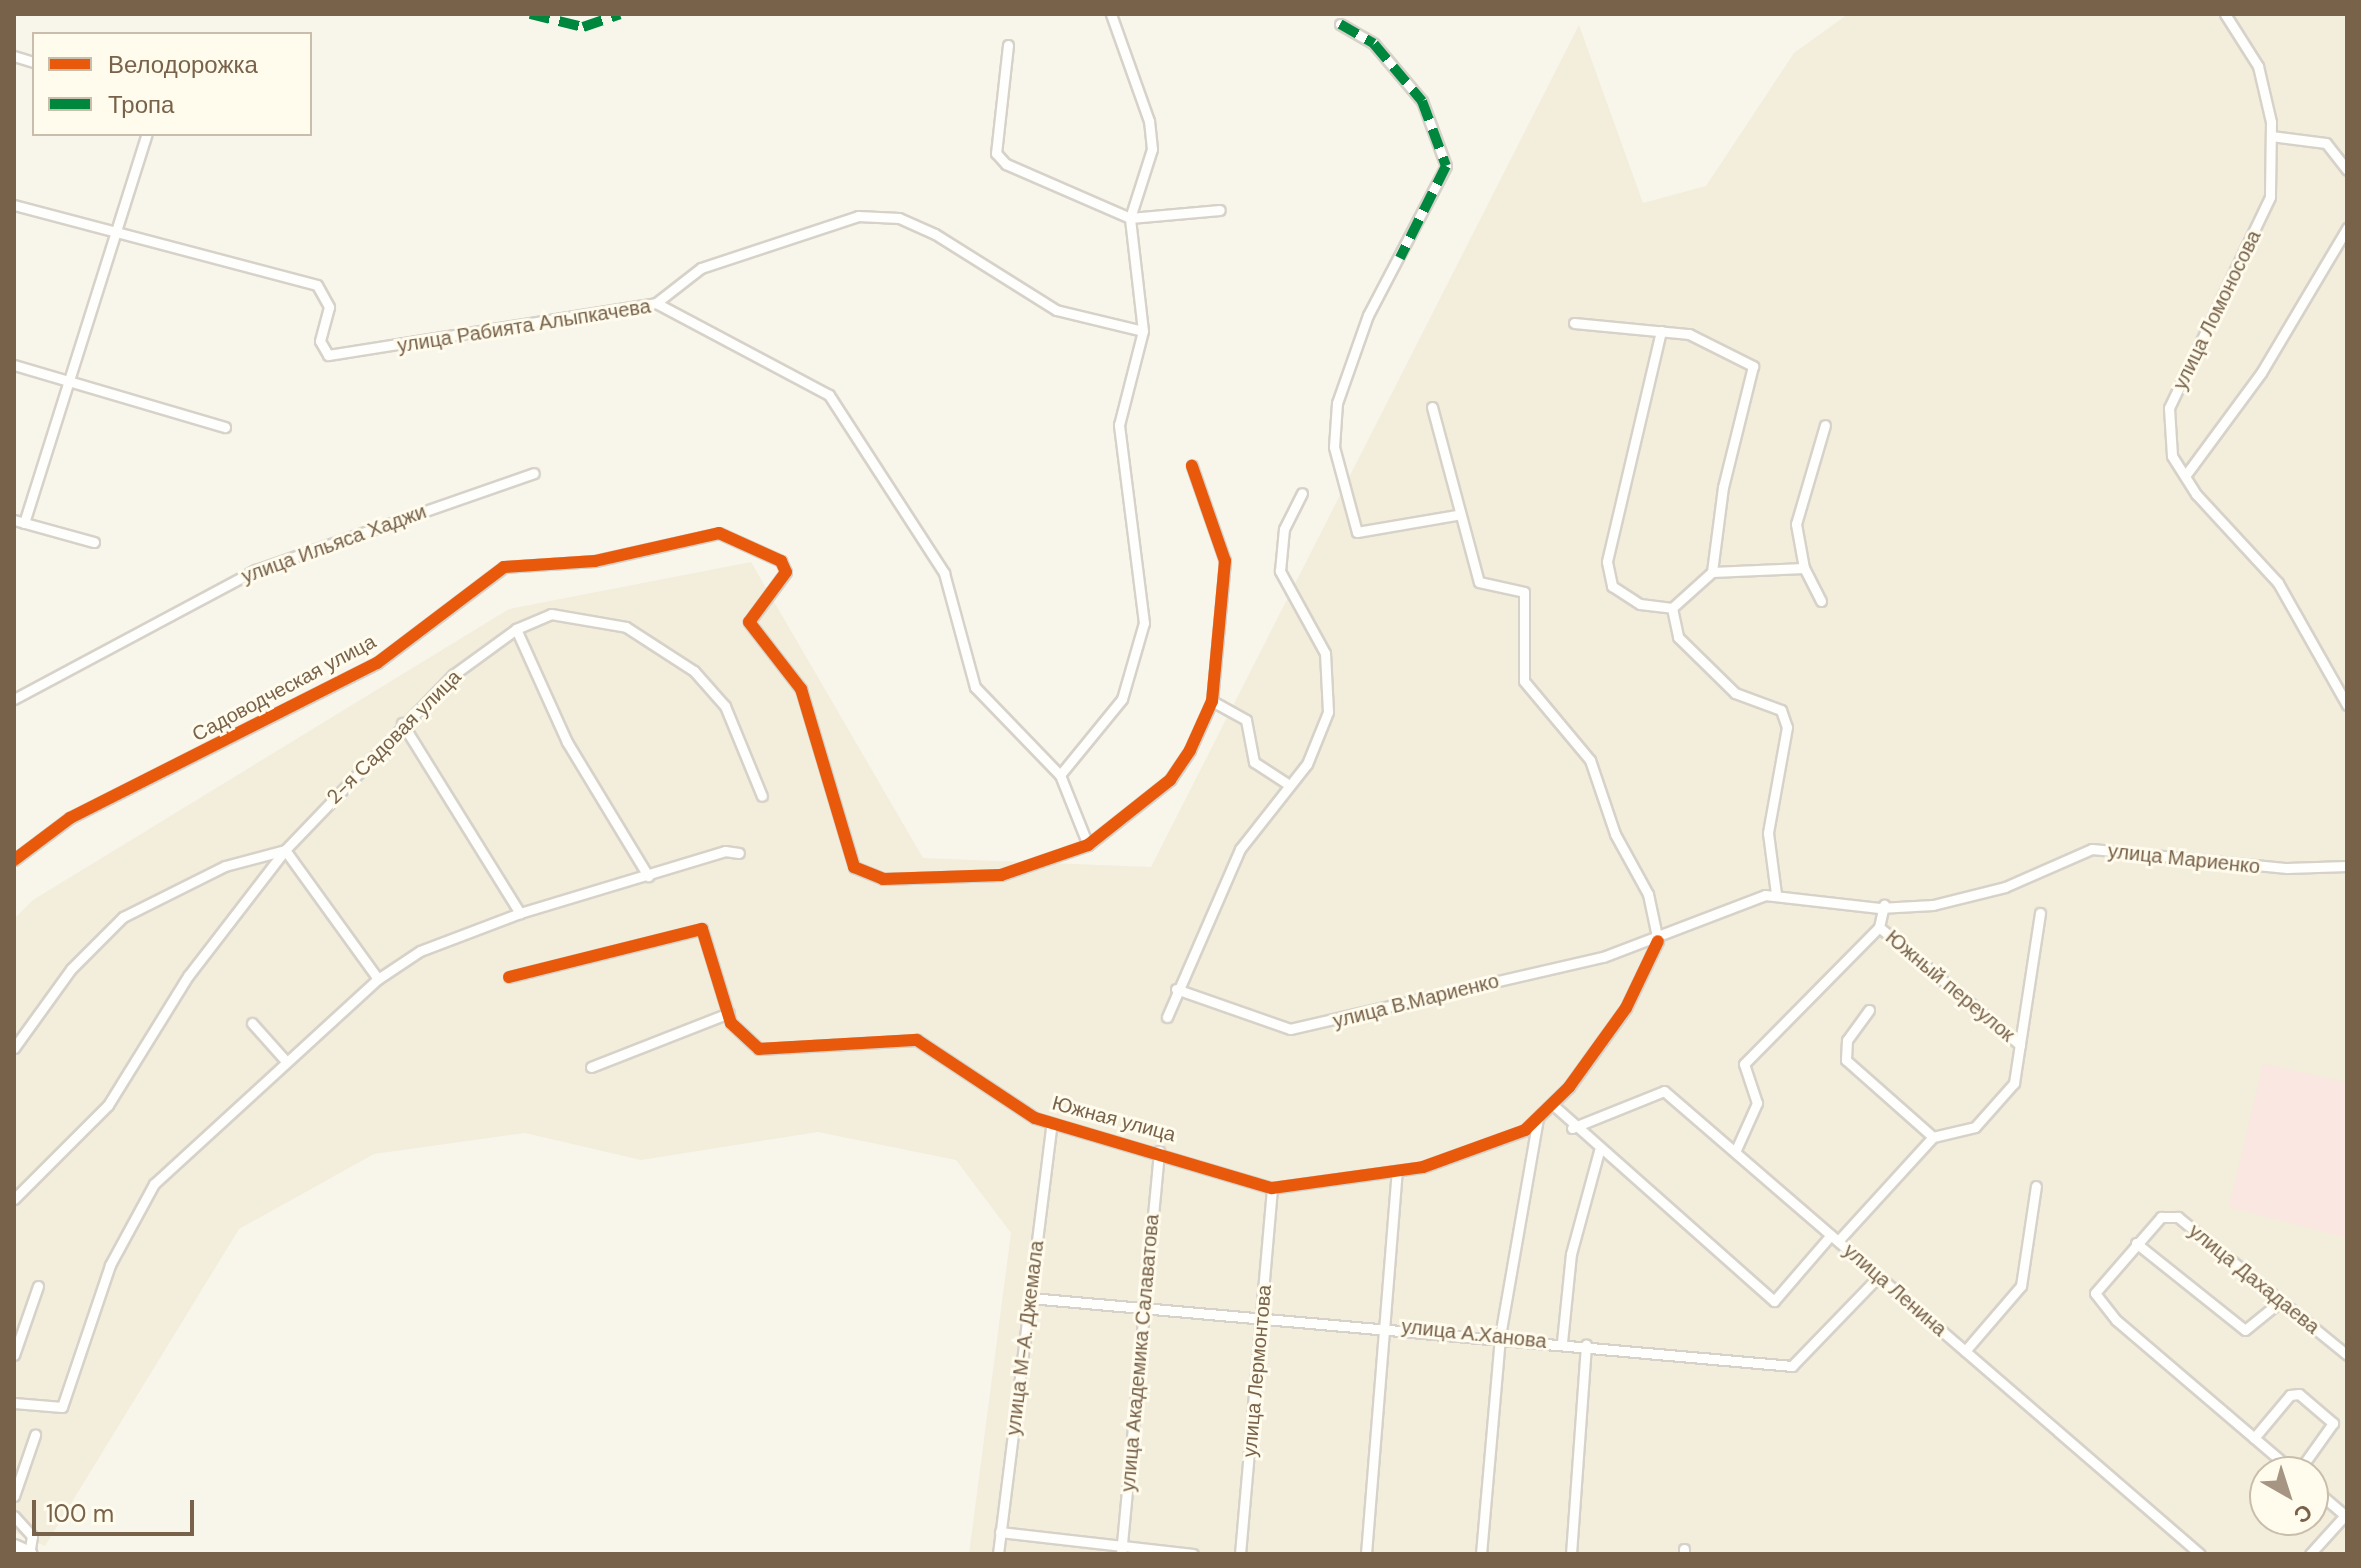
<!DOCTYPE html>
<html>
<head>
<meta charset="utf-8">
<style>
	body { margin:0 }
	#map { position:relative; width:2361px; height:1568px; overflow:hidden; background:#f8f5eb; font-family:"DM Sans",sans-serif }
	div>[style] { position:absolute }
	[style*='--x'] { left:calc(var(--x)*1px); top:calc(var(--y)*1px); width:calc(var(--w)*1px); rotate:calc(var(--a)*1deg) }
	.residential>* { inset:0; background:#f3eddb }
	.medical>* { inset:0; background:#fae7e1 }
	.roads { filter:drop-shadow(2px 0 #d7d2c9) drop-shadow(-2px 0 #d7d2c9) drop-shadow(0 2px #d7d2c9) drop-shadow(0 -2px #d7d2c9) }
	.street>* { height:9px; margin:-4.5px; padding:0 4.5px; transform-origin:4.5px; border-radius:4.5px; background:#fefefc }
	.secondary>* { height:14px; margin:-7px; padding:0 7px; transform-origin:7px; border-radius:7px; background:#fefefc }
	.quiet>* { height:10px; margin-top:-5px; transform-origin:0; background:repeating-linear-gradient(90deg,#00873e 0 20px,transparent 0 30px) }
	.cycleway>* { height:12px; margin:-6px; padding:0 6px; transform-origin:6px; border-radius:6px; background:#e8590c }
	span { translate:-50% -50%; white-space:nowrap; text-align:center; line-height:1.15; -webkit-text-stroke:6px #fffbed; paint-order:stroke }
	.street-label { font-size:20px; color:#786249 }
	.frame { position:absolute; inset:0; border:16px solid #786249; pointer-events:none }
	.legend { position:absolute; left:32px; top:32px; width:280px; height:104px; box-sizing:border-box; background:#fffbed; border:2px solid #c9beab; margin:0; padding:10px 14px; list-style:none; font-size:24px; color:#786249 }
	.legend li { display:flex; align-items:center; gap:16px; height:40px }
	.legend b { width:40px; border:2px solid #c9beab }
	.north { position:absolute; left:2249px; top:1456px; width:80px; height:80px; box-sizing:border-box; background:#fffbed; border:2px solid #c9beab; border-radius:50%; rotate:141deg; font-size:22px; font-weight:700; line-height:32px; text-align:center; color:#786249 }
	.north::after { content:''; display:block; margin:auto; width:28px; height:36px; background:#a59582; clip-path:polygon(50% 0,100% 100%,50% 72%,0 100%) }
	.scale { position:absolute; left:32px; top:1500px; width:162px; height:36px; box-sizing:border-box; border:4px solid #786249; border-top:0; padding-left:10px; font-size:24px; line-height:28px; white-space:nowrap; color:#786249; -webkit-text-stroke:6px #fffbed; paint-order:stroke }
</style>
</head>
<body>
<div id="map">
	<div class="residential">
		<div style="clip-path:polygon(evenodd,1848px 14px,2347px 14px,2347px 1554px,969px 1554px,1011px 1233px,956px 1160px,818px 1132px,641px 1160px,525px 1133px,374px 1154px,239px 1229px,45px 1546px,14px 1532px,14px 919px,33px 900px,509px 609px,751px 562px,923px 858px,1151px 867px,1579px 25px,1643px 203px,1706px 186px,1794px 53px,1848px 14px,2265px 1472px,2313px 1472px,2313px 1520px,2265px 1520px,2265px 1472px)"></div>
	</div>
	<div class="medical">
		<div style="clip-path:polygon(2263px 1064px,2347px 1082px,2347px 1238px,2229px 1207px)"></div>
	</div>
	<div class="roads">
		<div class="street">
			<div style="--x:2225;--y:14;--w:62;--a:57.6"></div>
			<div style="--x:2258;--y:66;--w:57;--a:76.9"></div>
			<div style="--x:2271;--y:122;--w:75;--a:90.8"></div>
			<div style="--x:2270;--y:197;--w:234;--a:115.6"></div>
			<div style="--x:2169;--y:408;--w:48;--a:86.4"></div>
			<div style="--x:2172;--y:456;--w:45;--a:57.7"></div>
			<div style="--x:2196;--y:494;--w:121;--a:47.3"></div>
			<div style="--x:2278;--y:583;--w:140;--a:60.5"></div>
			<div style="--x:1340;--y:24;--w:39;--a:30"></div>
			<div style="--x:1374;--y:44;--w:75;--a:49.9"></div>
			<div style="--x:1422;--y:101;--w:69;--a:69.7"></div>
			<div style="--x:1446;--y:166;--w:168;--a:117.6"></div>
			<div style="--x:1368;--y:315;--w:93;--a:109.4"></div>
			<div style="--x:1337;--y:403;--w:44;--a:93.9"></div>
			<div style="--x:1334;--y:447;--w:88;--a:74.9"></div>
			<div style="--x:1357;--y:532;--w:100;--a:-9.7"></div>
			<div style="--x:1008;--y:45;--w:109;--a:96.3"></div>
			<div style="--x:996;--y:153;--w:15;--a:48"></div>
			<div style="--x:1006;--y:164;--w:135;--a:23.5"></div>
			<div style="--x:1130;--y:218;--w:90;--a:-5.1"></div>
			<div style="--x:14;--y:56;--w:21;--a:17"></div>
			<div style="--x:2271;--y:136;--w:55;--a:7.3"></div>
			<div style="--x:2326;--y:143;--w:34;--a:52"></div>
			<div style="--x:14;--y:205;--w:313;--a:14.8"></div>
			<div style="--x:317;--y:285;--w:25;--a:61"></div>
			<div style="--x:329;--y:307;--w:35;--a:105"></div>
			<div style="--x:320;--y:341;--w:16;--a:60"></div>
			<div style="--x:328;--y:355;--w:332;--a:-9"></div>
			<div style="--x:656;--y:303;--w:196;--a:28"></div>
			<div style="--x:829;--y:395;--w:212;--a:57.1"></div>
			<div style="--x:944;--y:573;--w:118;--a:74.8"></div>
			<div style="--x:975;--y:687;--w:122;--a:46"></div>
			<div style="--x:656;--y:303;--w:57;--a:-37.9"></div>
			<div style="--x:701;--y:268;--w:165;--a:-18.3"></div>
			<div style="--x:858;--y:216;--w:41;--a:2.8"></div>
			<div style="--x:899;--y:218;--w:39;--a:24"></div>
			<div style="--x:935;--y:234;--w:143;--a:32.1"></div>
			<div style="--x:1056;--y:310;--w:89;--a:13.6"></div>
			<div style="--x:1574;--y:323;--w:116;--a:5.5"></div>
			<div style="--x:1689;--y:334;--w:72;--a:26.6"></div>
			<div style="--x:1753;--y:366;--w:125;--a:103.9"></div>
			<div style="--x:1723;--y:487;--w:86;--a:97.4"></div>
			<div style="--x:1661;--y:331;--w:237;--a:103.2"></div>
			<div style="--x:1607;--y:562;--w:25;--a:78"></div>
			<div style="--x:1612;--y:586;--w:33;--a:33"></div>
			<div style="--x:1640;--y:604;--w:32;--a:7"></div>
			<div style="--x:14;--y:365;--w:220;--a:16.4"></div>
			<div style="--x:1432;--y:407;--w:181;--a:75"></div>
			<div style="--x:1479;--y:582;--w:46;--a:12.5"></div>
			<div style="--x:1524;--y:592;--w:89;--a:90"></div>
			<div style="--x:1524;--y:681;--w:103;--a:50.1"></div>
			<div style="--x:1590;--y:760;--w:78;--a:71.3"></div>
			<div style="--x:1615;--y:834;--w:68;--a:61.2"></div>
			<div style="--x:1648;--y:894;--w:48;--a:78"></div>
			<div style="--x:2185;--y:476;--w:128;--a:-53.6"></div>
			<div style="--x:2261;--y:373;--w:169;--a:-59.3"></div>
			<div style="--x:14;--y:520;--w:83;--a:15.4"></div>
			<div style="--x:24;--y:523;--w:408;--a:-72.5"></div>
			<div style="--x:1821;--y:601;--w:37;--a:-117"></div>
			<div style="--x:1804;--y:568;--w:45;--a:-100.3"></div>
			<div style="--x:1796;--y:524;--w:103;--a:-73.7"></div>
			<div style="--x:1672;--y:608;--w:30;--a:78"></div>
			<div style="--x:1678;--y:637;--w:80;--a:44.5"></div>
			<div style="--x:1735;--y:693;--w:49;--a:20.3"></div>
			<div style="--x:1781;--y:710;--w:18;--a:71"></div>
			<div style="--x:1787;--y:727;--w:108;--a:100.2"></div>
			<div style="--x:1768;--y:833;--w:62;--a:82.5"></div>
			<div style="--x:1672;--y:608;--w:54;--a:-42"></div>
			<div style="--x:1712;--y:572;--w:92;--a:-2.5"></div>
			<div style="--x:516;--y:629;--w:124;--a:65.7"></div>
			<div style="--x:567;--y:742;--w:157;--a:58.8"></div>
			<div style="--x:14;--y:699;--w:274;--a:-28.1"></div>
			<div style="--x:256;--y:570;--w:294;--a:-19.2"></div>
			<div style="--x:1212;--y:701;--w:39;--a:29"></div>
			<div style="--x:1246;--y:720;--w:43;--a:79.2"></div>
			<div style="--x:1254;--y:762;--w:38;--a:33"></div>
			<div style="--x:402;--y:723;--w:224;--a:58.2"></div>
			<div style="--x:1088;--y:845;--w:75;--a:-111.8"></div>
			<div style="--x:1060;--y:775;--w:98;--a:-50.8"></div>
			<div style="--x:1122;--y:699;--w:79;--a:-73.9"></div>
			<div style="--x:1144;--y:623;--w:200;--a:-97.2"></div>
			<div style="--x:1119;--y:425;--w:97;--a:-75.7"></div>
			<div style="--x:1143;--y:331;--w:114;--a:-96.6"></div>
			<div style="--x:1130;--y:218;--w:72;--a:-72.3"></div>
			<div style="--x:1152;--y:149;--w:28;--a:-96"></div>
			<div style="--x:1149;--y:121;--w:114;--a:-109.6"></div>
			<div style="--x:14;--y:860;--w:70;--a:-36.9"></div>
			<div style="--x:70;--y:818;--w:344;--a:-26.8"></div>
			<div style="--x:377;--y:663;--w:159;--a:-37.1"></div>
			<div style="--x:504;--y:567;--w:91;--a:-3.8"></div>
			<div style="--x:595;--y:561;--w:127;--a:-12.7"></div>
			<div style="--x:719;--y:533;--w:68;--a:24.3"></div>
			<div style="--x:781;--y:561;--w:12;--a:66"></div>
			<div style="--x:786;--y:572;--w:62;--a:126.5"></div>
			<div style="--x:749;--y:622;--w:85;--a:52.2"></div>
			<div style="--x:801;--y:689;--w:186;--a:73.4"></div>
			<div style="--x:854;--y:867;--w:31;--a:22"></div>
			<div style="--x:883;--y:879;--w:118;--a:-1.9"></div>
			<div style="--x:1001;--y:875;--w:92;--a:-19"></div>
			<div style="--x:1088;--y:845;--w:105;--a:-38.4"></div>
			<div style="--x:1170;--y:780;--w:36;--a:-56"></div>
			<div style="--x:1190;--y:750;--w:54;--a:-65.8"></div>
			<div style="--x:1212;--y:701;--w:141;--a:-84.7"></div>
			<div style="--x:1225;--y:561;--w:101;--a:-109.2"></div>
			<div style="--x:1879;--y:927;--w:184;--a:39.9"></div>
			<div style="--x:509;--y:977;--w:199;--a:-14"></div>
			<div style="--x:702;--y:929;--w:98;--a:72.9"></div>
			<div style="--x:731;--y:1023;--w:38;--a:43"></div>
			<div style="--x:759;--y:1049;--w:158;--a:-3.3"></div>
			<div style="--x:917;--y:1040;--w:141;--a:33.5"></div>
			<div style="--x:1035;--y:1118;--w:247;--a:16.5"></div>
			<div style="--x:1272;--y:1188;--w:152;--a:-7.9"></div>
			<div style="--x:1423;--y:1167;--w:109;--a:-19.9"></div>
			<div style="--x:1525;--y:1130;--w:62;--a:-44.3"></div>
			<div style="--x:1569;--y:1087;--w:97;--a:-54.2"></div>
			<div style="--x:1626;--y:1008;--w:74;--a:-64.5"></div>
			<div style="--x:1176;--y:989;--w:121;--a:19.3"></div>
			<div style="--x:1290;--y:1029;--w:321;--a:-13"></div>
			<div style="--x:1603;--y:957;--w:173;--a:-20.9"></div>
			<div style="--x:1765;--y:895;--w:115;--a:6.5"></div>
			<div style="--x:1879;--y:908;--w:54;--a:-3.2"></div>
			<div style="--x:1933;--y:905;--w:74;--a:-14"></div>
			<div style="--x:2005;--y:887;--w:95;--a:-23.6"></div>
			<div style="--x:2092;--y:849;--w:196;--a:5.6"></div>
			<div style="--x:2287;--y:868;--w:60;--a:-1.9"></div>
			<div style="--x:1869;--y:1010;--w:37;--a:126"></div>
			<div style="--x:1847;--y:1040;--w:20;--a:93"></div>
			<div style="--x:1846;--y:1060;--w:116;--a:41.5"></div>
			<div style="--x:1167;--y:1017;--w:183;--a:-66.5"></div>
			<div style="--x:1240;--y:849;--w:108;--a:-51.8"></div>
			<div style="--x:1307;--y:764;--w:56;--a:-68"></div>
			<div style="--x:1328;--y:712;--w:59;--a:-92.9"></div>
			<div style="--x:1325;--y:653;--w:94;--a:-118.8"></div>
			<div style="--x:1280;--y:571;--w:42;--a:-84.6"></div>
			<div style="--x:1284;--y:529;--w:40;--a:-63.4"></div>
			<div style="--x:252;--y:1023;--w:50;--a:48.3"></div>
			<div style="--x:14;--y:1048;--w:97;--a:-54.2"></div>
			<div style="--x:71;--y:969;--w:74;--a:-45"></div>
			<div style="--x:123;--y:917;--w:114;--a:-26.6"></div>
			<div style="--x:225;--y:866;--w:62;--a:-14.9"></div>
			<div style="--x:285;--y:850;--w:243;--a:-46.2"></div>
			<div style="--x:453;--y:675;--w:78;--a:-36.1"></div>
			<div style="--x:516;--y:629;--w:38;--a:-23"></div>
			<div style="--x:551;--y:614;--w:76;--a:9.8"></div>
			<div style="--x:626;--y:627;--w:81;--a:32.9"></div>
			<div style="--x:694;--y:671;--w:47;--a:48.5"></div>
			<div style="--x:725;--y:706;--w:97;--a:67.7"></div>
			<div style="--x:591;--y:1067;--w:148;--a:-21.4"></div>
			<div style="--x:1552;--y:1104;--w:297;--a:41.6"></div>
			<div style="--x:1774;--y:1301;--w:87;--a:-49.2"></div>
			<div style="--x:1572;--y:1128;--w:99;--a:-21.9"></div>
			<div style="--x:1664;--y:1091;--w:708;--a:40.82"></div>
			<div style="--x:1735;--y:1152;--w:54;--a:-65.8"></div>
			<div style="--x:1757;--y:1103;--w:41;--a:-108.4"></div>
			<div style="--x:1744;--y:1064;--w:192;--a:-45.4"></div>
			<div style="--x:1879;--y:927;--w:23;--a:-77"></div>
			<div style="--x:14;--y:1199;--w:133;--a:-45"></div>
			<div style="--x:108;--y:1105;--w:152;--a:-58.2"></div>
			<div style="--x:188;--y:976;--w:159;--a:-52.4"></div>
			<div style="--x:285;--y:850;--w:159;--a:54.2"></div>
			<div style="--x:1838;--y:1241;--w:141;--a:-47.6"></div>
			<div style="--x:1933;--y:1137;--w:43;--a:-13.4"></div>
			<div style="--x:1975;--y:1127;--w:59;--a:-48.4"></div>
			<div style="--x:2014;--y:1083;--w:172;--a:-81.3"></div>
			<div style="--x:2136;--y:1243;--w:139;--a:38.6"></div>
			<div style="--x:2245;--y:1330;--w:46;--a:-38.9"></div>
			<div style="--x:1030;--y:1298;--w:765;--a:5.1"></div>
			<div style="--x:1792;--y:1366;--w:125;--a:-46"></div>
			<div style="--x:1562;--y:1342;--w:88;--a:-84.2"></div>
			<div style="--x:1571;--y:1254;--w:107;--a:-74.8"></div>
			<div style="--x:1965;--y:1351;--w:86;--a:-49.3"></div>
			<div style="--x:2021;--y:1286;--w:101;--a:-81.5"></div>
			<div style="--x:14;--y:1355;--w:73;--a:-70.8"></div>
			<div style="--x:14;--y:1403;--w:48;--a:4.8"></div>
			<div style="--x:62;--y:1407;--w:150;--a:-71.3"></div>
			<div style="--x:110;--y:1265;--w:92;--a:-61.5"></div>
			<div style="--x:154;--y:1184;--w:304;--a:-42.5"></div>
			<div style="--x:378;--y:979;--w:50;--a:-33.7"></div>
			<div style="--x:420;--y:951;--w:107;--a:-20.8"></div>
			<div style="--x:520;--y:913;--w:214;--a:-16.8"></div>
			<div style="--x:725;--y:851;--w:14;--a:8"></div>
			<div style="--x:2254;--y:1438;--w:56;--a:-50.1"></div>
			<div style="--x:2290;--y:1395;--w:9;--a:-6"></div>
			<div style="--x:2299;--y:1394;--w:45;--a:40.5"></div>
			<div style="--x:2333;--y:1423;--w:60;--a:125.5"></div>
			<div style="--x:2294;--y:1472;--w:234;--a:-139.5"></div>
			<div style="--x:2116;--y:1320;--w:34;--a:-128"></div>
			<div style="--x:2095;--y:1293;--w:101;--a:-49"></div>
			<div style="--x:2161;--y:1217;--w:17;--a:0"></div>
			<div style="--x:2178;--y:1217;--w:218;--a:39.2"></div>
			<div style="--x:2313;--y:1488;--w:45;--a:40.5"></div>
			<div style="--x:14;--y:1496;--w:65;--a:-71"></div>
			<div style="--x:14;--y:1516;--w:27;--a:48"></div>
			<div style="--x:32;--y:1536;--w:18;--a:99"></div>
			<div style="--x:1000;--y:1532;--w:194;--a:6.5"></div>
			<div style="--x:998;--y:1554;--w:434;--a:-82.9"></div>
			<div style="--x:1121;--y:1554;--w:405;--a:-84.6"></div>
			<div style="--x:1240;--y:1554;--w:367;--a:-85"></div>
			<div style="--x:1366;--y:1554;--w:383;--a:-85.4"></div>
			<div style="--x:1481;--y:1554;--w:219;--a:-85"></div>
			<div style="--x:1500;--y:1336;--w:220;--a:-80.1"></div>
			<div style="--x:1571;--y:1554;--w:210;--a:-85.9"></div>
			<div style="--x:1684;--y:1554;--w:5;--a:-90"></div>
			<div style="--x:2310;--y:1554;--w:55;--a:-47.9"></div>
		</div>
		<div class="secondary">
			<div style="--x:14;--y:1547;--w:17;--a:24"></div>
		</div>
	</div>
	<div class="quiet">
		<div style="--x:530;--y:14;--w:55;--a:13.8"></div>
		<div style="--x:583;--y:27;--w:39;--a:-19"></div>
		<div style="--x:1340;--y:24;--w:39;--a:30"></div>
		<div style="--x:1374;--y:44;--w:75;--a:49.9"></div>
		<div style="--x:1422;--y:101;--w:69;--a:69.7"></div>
		<div style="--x:1446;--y:166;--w:103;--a:116.6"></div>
	</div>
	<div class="cycleway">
		<div style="--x:14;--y:860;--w:70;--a:-36.9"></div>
		<div style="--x:70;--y:818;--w:344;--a:-26.8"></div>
		<div style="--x:377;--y:663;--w:159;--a:-37.1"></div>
		<div style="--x:504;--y:567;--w:91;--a:-3.8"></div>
		<div style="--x:595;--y:561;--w:127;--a:-12.7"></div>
		<div style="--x:719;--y:533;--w:68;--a:24.3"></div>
		<div style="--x:781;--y:561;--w:12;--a:66"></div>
		<div style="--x:786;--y:572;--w:62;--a:126.5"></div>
		<div style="--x:749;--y:622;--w:85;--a:52.2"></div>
		<div style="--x:801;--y:689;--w:186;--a:73.4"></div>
		<div style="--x:854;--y:867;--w:31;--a:22"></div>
		<div style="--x:883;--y:879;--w:118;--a:-1.9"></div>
		<div style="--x:1001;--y:875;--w:92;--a:-19"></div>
		<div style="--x:1088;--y:845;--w:105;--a:-38.4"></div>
		<div style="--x:1170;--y:780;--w:36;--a:-56"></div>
		<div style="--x:1190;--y:750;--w:54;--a:-65.8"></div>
		<div style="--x:1212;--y:701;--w:141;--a:-84.7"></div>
		<div style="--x:1225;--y:561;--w:101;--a:-109.2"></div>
		<div style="--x:509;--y:977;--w:199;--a:-14"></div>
		<div style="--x:702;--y:929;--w:98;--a:72.9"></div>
		<div style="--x:731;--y:1023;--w:38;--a:43"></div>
		<div style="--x:759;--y:1049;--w:158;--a:-3.3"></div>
		<div style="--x:917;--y:1040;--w:141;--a:33.5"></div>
		<div style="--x:1035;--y:1118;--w:247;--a:16.5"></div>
		<div style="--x:1272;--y:1188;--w:152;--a:-7.9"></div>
		<div style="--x:1423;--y:1167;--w:109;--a:-19.9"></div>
		<div style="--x:1525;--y:1130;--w:62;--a:-44.3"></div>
		<div style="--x:1569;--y:1087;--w:97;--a:-54.2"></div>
		<div style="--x:1626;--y:1008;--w:74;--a:-64.5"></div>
	</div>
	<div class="street-label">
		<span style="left:2217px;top:310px;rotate:-64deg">улица Ломоносова</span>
		<span style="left:524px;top:326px;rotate:-9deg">улица Рабията Алыпкачева</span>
		<span style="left:334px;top:544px;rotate:-20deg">улица Ильяса Хаджи</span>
		<span style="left:284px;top:688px;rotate:-28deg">Садоводческая улица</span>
		<span style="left:394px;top:737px;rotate:-45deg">2-я Садовая улица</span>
		<span style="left:2184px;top:859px;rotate:6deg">улица Мариенко</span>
		<span style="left:1950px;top:986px;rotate:40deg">Южный переулок</span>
		<span style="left:1416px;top:1001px;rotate:-14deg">улица В.Мариенко</span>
		<span style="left:1114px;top:1119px;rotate:15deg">Южная улица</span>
		<span style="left:2254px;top:1279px;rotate:39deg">улица Дахадаева</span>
		<span style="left:1895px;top:1290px;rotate:41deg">улица Ленина</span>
		<span style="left:1474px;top:1334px;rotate:6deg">улица А.Ханова</span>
		<span style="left:1025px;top:1338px;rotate:-83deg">улица М-А. Джемала</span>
		<span style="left:1140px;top:1353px;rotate:-85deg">улица Академика Салаватова</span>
		<span style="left:1257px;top:1371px;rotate:-85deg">улица Лермонтова</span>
	</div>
	<div class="frame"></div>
	<ul class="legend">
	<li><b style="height:10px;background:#e8590c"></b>Велодорожка</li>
	<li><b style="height:10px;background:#00873e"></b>Тропа</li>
	</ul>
	<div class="north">С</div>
	<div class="scale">100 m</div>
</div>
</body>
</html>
